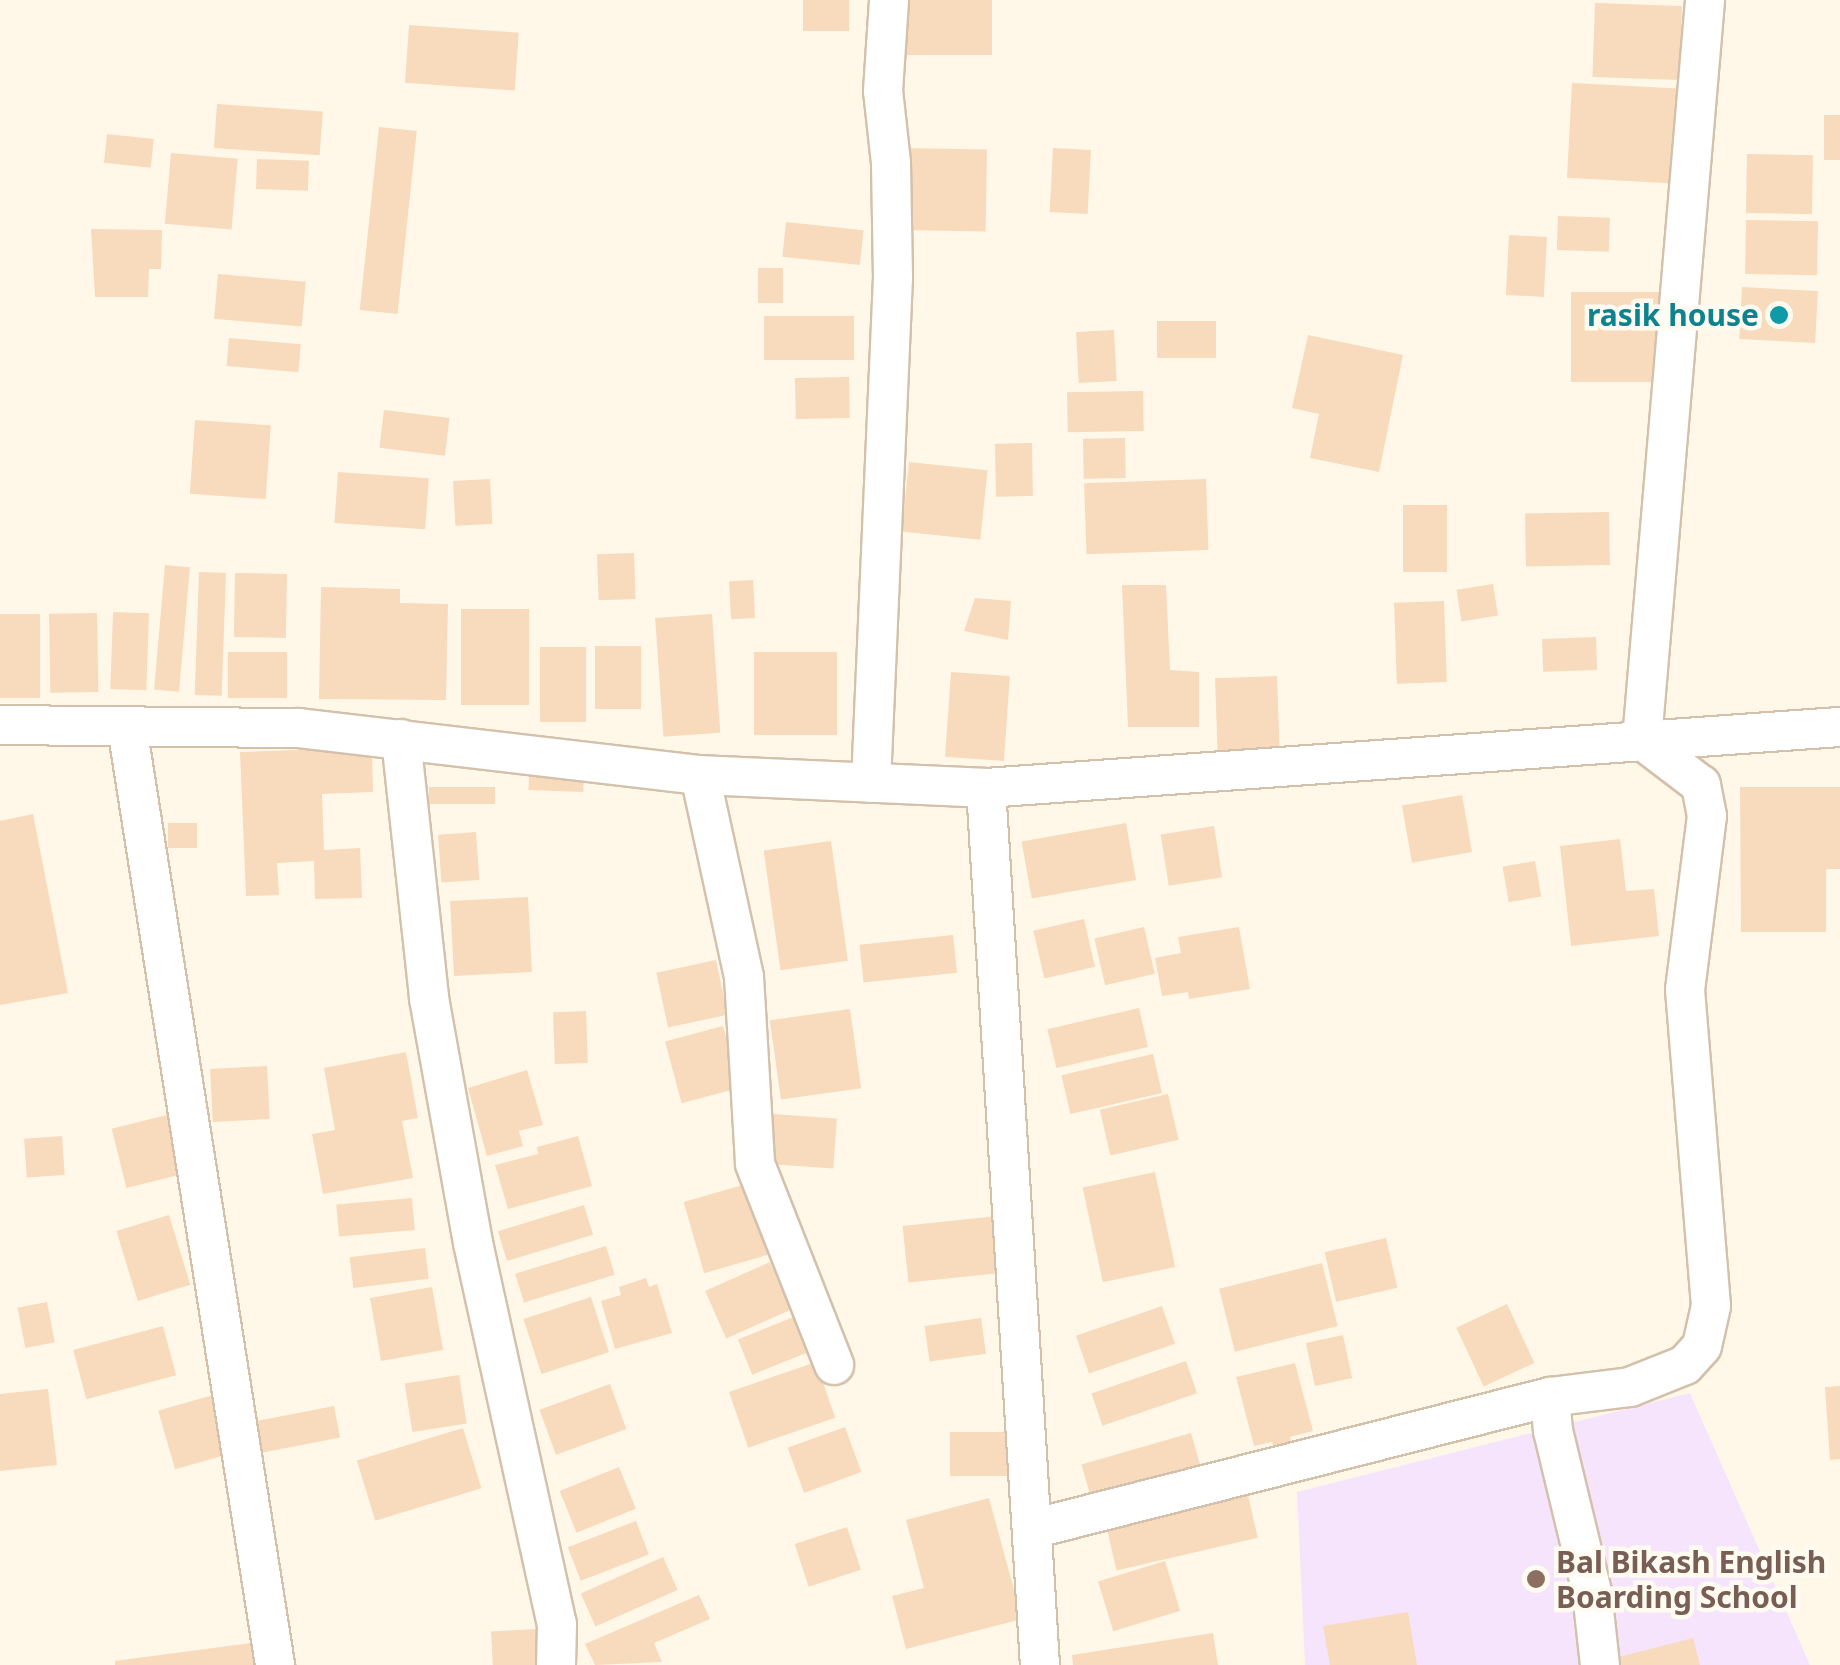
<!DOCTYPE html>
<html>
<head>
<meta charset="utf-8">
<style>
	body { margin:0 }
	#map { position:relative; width:1840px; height:1665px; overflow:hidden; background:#fff8e8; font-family:"Noto Sans",sans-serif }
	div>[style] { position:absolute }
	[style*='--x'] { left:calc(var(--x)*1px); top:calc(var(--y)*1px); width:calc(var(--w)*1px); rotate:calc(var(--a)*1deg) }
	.education>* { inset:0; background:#f5e4fc }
	.building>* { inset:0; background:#f8dabc; transform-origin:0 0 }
	.roads { filter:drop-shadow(2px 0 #d3c1ac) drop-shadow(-2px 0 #d3c1ac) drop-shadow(0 2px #d3c1ac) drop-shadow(0 -2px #d3c1ac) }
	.minor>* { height:38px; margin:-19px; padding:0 19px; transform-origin:19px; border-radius:19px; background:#fff }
	.dots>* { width:28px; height:28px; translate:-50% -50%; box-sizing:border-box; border:5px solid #fffbf1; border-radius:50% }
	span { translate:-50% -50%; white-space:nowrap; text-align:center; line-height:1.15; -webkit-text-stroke:9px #fffbf1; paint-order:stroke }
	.culture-label { font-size:30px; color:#0d838f; font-weight:700 }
	.right { translate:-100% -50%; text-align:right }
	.education-label { font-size:30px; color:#785e54; font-weight:700 }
	.left { translate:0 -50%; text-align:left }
</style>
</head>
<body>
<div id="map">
	<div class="education">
		<div style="clip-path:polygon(1690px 1393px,1810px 1665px,1305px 1665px,1297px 1492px)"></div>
	</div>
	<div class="building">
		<div style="left:803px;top:0;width:46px;height:31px"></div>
		<div style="left:902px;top:0;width:90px;height:55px"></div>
		<div style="left:1595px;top:3px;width:87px;height:74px;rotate:2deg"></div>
		<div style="left:409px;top:25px;width:110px;height:58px;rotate:4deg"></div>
		<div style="left:1572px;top:83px;width:107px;height:95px;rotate:3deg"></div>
		<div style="left:217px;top:104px;width:106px;height:44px;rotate:4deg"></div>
		<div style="left:1824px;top:115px;width:16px;height:45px"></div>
		<div style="left:379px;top:127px;width:38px;height:184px;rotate:6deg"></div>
		<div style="left:107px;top:134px;width:47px;height:29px;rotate:6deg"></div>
		<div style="left:903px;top:148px;width:84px;height:82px;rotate:1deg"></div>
		<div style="left:1053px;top:148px;width:38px;height:64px;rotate:3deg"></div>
		<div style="left:171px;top:153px;width:67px;height:71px;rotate:5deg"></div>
		<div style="left:1747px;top:154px;width:66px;height:59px;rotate:1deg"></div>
		<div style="left:257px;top:159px;width:52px;height:30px;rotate:2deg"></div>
		<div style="left:1558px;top:216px;width:52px;height:34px;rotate:2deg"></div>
		<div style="left:1746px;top:220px;width:72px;height:54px;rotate:1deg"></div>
		<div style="left:786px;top:222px;width:78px;height:35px;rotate:6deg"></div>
		<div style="clip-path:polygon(91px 229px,162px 230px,161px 269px,149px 269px,148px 297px,95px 297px)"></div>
		<div style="left:1509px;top:235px;width:38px;height:60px;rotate:3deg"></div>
		<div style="left:758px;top:268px;width:25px;height:35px"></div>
		<div style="left:218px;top:274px;width:88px;height:45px;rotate:5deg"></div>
		<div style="left:1742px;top:287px;width:76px;height:52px;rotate:3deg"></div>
		<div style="left:1571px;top:292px;width:93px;height:90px"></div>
		<div style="left:764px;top:316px;width:90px;height:44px"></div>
		<div style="left:1157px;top:321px;width:59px;height:37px"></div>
		<div style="left:1114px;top:330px;width:51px;height:38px;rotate:87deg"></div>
		<div style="clip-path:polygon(1308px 335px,1403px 355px,1379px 472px,1310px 458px,1319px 414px,1292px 408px)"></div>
		<div style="left:229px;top:338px;width:72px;height:28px;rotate:5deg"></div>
		<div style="left:849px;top:377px;width:41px;height:54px;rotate:89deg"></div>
		<div style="left:1143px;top:391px;width:40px;height:76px;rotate:89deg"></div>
		<div style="left:384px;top:410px;width:66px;height:38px;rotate:7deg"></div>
		<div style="left:195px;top:420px;width:76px;height:74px;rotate:4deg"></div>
		<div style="left:1125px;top:438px;width:40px;height:42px;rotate:89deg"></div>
		<div style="left:1032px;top:443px;width:53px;height:37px;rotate:89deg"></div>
		<div style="left:909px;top:462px;width:79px;height:70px;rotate:6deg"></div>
		<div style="left:338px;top:472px;width:91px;height:51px;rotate:4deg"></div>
		<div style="left:490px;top:479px;width:45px;height:37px;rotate:87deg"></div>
		<div style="left:1206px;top:479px;width:71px;height:122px;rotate:88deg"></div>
		<div style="left:1403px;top:505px;width:44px;height:67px"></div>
		<div style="left:1609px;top:512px;width:53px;height:84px;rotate:89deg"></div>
		<div style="left:634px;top:553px;width:46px;height:37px;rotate:88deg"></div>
		<div style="left:165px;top:565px;width:25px;height:125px;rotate:5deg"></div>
		<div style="left:199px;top:572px;width:27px;height:123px;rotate:2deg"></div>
		<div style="left:235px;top:573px;width:52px;height:64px;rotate:1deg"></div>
		<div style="left:753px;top:580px;width:38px;height:24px;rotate:87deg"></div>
		<div style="left:1493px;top:584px;width:32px;height:37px;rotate:81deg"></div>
		<div style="clip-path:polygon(1122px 585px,1166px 585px,1170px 670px,1199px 672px,1199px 727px,1128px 727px)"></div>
		<div style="clip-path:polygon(321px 587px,400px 589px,400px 603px,448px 604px,446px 700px,319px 699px)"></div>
		<div style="clip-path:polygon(975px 598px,1011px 601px,1008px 640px,964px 631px)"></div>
		<div style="left:1444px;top:601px;width:81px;height:50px;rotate:88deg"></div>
		<div style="left:461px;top:609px;width:68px;height:96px"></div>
		<div style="left:113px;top:612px;width:36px;height:77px;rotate:2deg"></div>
		<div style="left:97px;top:613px;width:79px;height:48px;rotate:89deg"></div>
		<div style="left:0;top:614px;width:40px;height:84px"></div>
		<div style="left:712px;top:614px;width:119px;height:57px;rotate:86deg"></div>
		<div style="left:1596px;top:637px;width:33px;height:54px;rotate:88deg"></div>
		<div style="left:595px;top:646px;width:46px;height:63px"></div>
		<div style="left:540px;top:647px;width:46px;height:75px"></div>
		<div style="left:228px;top:652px;width:59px;height:46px"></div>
		<div style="left:754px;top:652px;width:83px;height:83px"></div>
		<div style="left:951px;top:672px;width:59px;height:85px;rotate:4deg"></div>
		<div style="left:1277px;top:676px;width:78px;height:62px;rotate:88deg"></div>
		<div style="clip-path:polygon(372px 747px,373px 792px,322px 794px,324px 850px,360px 848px,362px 898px,315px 899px,314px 861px,277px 863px,279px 895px,246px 896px,240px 752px)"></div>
		<div style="left:529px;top:774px;width:55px;height:16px;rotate:2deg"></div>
		<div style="left:429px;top:787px;width:66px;height:17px"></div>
		<div style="clip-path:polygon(1740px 787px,1840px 787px,1840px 869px,1826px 869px,1826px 932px,1741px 932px)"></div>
		<div style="left:1462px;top:795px;width:58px;height:61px;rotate:80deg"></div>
		<div style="clip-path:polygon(33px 814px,68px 993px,0 1005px,0 821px)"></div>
		<div style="left:168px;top:823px;width:29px;height:25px"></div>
		<div style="left:1126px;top:823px;width:58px;height:106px;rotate:80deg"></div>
		<div style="left:1214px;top:826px;width:52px;height:54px;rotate:81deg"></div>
		<div style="left:476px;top:832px;width:48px;height:38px;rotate:86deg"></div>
		<div style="clip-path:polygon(1620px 839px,1626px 891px,1654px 889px,1659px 936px,1571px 946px,1560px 846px)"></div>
		<div style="left:831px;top:841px;width:121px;height:68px;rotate:82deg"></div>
		<div style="left:1535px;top:861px;width:36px;height:33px;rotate:80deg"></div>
		<div style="left:528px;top:897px;width:75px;height:78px;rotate:87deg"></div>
		<div style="left:1084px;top:919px;width:49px;height:52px;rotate:77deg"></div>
		<div style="left:1144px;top:927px;width:48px;height:51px;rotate:77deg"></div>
		<div style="clip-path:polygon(1239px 927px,1250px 989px,1189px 999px,1188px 992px,1162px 996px,1155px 958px,1181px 953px,1178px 937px)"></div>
		<div style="left:953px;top:935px;width:38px;height:94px;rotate:84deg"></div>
		<div style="left:716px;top:960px;width:56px;height:61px;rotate:78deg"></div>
		<div style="left:1139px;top:1008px;width:40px;height:94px;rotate:77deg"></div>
		<div style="left:850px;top:1009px;width:80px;height:81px;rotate:82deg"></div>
		<div style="left:586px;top:1011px;width:52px;height:33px;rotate:88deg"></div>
		<div style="left:723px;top:1026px;width:64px;height:60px;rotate:75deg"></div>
		<div style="clip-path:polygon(406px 1052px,418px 1118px,402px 1121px,413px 1178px,323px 1194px,312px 1134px,335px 1130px,324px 1068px)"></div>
		<div style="left:1153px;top:1054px;width:40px;height:94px;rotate:77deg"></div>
		<div style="left:267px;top:1066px;width:53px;height:57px;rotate:87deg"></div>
		<div style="clip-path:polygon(527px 1070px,543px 1125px,519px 1131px,523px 1146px,487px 1156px,468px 1088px)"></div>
		<div style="left:1168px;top:1094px;width:47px;height:70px;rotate:77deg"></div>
		<div style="left:772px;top:1114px;width:65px;height:50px;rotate:4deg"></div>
		<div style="left:167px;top:1115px;width:61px;height:57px;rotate:76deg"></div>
		<div style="left:62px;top:1136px;width:39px;height:38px;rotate:86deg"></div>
		<div style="clip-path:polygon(578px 1136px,592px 1186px,508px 1209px,495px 1165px,538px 1154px,537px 1147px)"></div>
		<div style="left:1155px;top:1172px;width:97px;height:74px;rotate:78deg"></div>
		<div style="left:750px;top:1183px;width:74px;height:69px;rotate:74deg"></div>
		<div style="left:412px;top:1198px;width:32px;height:76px;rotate:85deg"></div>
		<div style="left:584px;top:1205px;width:31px;height:90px;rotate:73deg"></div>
		<div style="left:169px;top:1215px;width:73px;height:55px;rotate:73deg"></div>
		<div style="left:997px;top:1216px;width:57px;height:95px;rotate:84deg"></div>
		<div style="left:1386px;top:1238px;width:51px;height:63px;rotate:77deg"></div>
		<div style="left:606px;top:1246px;width:30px;height:95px;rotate:73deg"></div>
		<div style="left:425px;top:1248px;width:31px;height:76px;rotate:83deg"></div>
		<div style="left:770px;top:1262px;width:52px;height:71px;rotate:66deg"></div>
		<div style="left:1322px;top:1263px;width:65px;height:106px;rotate:76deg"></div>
		<div style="clip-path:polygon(646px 1278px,649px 1287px,657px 1284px,672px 1333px,615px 1349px,601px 1301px,621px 1295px,619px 1287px)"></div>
		<div style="left:432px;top:1287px;width:64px;height:63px;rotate:80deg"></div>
		<div style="left:591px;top:1297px;width:58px;height:71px;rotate:72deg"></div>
		<div style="left:47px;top:1302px;width:41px;height:30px;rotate:79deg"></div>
		<div style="left:1507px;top:1304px;width:65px;height:56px;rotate:65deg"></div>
		<div style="left:1162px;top:1306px;width:40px;height:91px;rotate:71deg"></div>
		<div style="left:801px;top:1314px;width:38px;height:68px;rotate:68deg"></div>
		<div style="left:981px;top:1318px;width:36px;height:57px;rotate:82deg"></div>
		<div style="left:163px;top:1326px;width:51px;height:93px;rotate:75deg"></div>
		<div style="left:1343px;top:1335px;width:44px;height:38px;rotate:78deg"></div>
		<div style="left:1186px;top:1361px;width:34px;height:100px;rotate:71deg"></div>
		<div style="left:816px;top:1362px;width:59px;height:92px;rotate:71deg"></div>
		<div style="clip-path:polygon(1295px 1363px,1313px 1431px,1290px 1437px,1292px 1445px,1274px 1450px,1272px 1442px,1254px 1446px,1236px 1377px)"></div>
		<div style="left:459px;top:1375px;width:49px;height:55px;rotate:81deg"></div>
		<div style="left:610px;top:1384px;width:48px;height:75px;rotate:70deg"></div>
		<div style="clip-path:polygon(1840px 1386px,1840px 1459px,1830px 1460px,1825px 1387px)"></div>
		<div style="clip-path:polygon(48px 1389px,57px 1465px,0 1471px,0 1394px)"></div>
		<div style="left:213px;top:1395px;width:61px;height:57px;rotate:74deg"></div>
		<div style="left:334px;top:1406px;width:32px;height:80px;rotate:79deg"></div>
		<div style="left:845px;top:1427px;width:48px;height:61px;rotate:70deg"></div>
		<div style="left:463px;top:1428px;width:63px;height:111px;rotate:73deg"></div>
		<div style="left:950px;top:1432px;width:61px;height:44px"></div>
		<div style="left:1191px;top:1433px;width:37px;height:114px;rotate:74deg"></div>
		<div style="left:619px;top:1467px;width:45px;height:64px;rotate:68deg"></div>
		<div style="left:1247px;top:1491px;width:48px;height:145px;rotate:77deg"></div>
		<div style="clip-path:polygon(989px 1498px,1022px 1619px,906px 1649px,892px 1596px,924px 1588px,906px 1520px)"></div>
		<div style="left:636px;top:1521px;width:36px;height:73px;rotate:69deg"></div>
		<div style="left:847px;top:1527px;width:45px;height:55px;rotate:72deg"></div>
		<div style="left:663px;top:1557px;width:36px;height:90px;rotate:66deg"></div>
		<div style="left:1165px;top:1561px;width:52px;height:70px;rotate:73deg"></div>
		<div style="clip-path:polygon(699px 1595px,710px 1619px,654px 1643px,662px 1662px,595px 1665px,585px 1644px)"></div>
		<div style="clip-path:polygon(1408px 1612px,1417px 1665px,1330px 1665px,1323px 1626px)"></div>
		<div style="left:537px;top:1629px;width:36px;height:46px;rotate:87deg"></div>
		<div style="clip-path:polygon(1213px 1633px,1218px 1665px,1073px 1665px,1072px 1655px)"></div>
		<div style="clip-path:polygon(1693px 1638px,1700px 1665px,1608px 1665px,1607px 1660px)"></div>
		<div style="clip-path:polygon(251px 1643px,254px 1665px,115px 1665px,115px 1661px)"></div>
	</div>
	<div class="roads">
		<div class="minor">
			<div style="--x:0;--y:725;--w:299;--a:0.6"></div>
			<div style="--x:299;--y:728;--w:404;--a:6.7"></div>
			<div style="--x:700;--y:775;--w:286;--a:2.6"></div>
			<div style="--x:986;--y:788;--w:856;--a:-4.09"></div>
			<div style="--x:127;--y:727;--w:950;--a:81.03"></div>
			<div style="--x:401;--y:739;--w:261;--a:83.8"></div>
			<div style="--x:429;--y:998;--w:249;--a:79.8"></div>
			<div style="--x:473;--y:1243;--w:390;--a:77.6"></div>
			<div style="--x:557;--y:1624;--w:41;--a:91.4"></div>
			<div style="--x:700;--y:775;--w:207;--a:77.7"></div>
			<div style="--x:744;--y:977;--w:187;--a:86.6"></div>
			<div style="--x:755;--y:1164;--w:216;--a:68.5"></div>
			<div style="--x:871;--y:783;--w:505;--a:-87.51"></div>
			<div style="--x:893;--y:278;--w:115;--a:-91"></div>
			<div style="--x:891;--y:163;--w:72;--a:-96.3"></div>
			<div style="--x:883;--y:91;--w:91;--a:-86.2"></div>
			<div style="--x:986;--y:788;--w:879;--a:86.48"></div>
			<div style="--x:1032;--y:1529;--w:535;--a:-14.3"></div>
			<div style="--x:1600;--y:1665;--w:73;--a:-96.3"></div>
			<div style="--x:1592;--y:1592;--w:166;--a:-103.6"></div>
			<div style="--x:1553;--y:1431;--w:34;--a:-95"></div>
			<div style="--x:1550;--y:1397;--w:81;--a:-7.1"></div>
			<div style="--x:1630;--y:1387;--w:59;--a:-21.8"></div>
			<div style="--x:1685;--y:1365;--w:25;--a:-48"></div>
			<div style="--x:1702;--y:1346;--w:41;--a:-77.3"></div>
			<div style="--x:1711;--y:1306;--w:317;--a:-94.7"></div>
			<div style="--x:1685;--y:990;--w:175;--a:-82.8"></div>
			<div style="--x:1707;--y:816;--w:32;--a:-101"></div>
			<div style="--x:1701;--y:785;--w:74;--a:-142.7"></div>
			<div style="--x:1642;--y:740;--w:743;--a:-85.13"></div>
		</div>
	</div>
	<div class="dots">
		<div style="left:1779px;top:315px;background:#0f9aa8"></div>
		<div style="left:1536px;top:1579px;background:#8d6e63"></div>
	</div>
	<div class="culture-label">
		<span class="right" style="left:1759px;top:315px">rasik house</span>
	</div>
	<div class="education-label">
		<span class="left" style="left:1556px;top:1579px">Bal Bikash English<br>Boarding School</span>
	</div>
</div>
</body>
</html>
